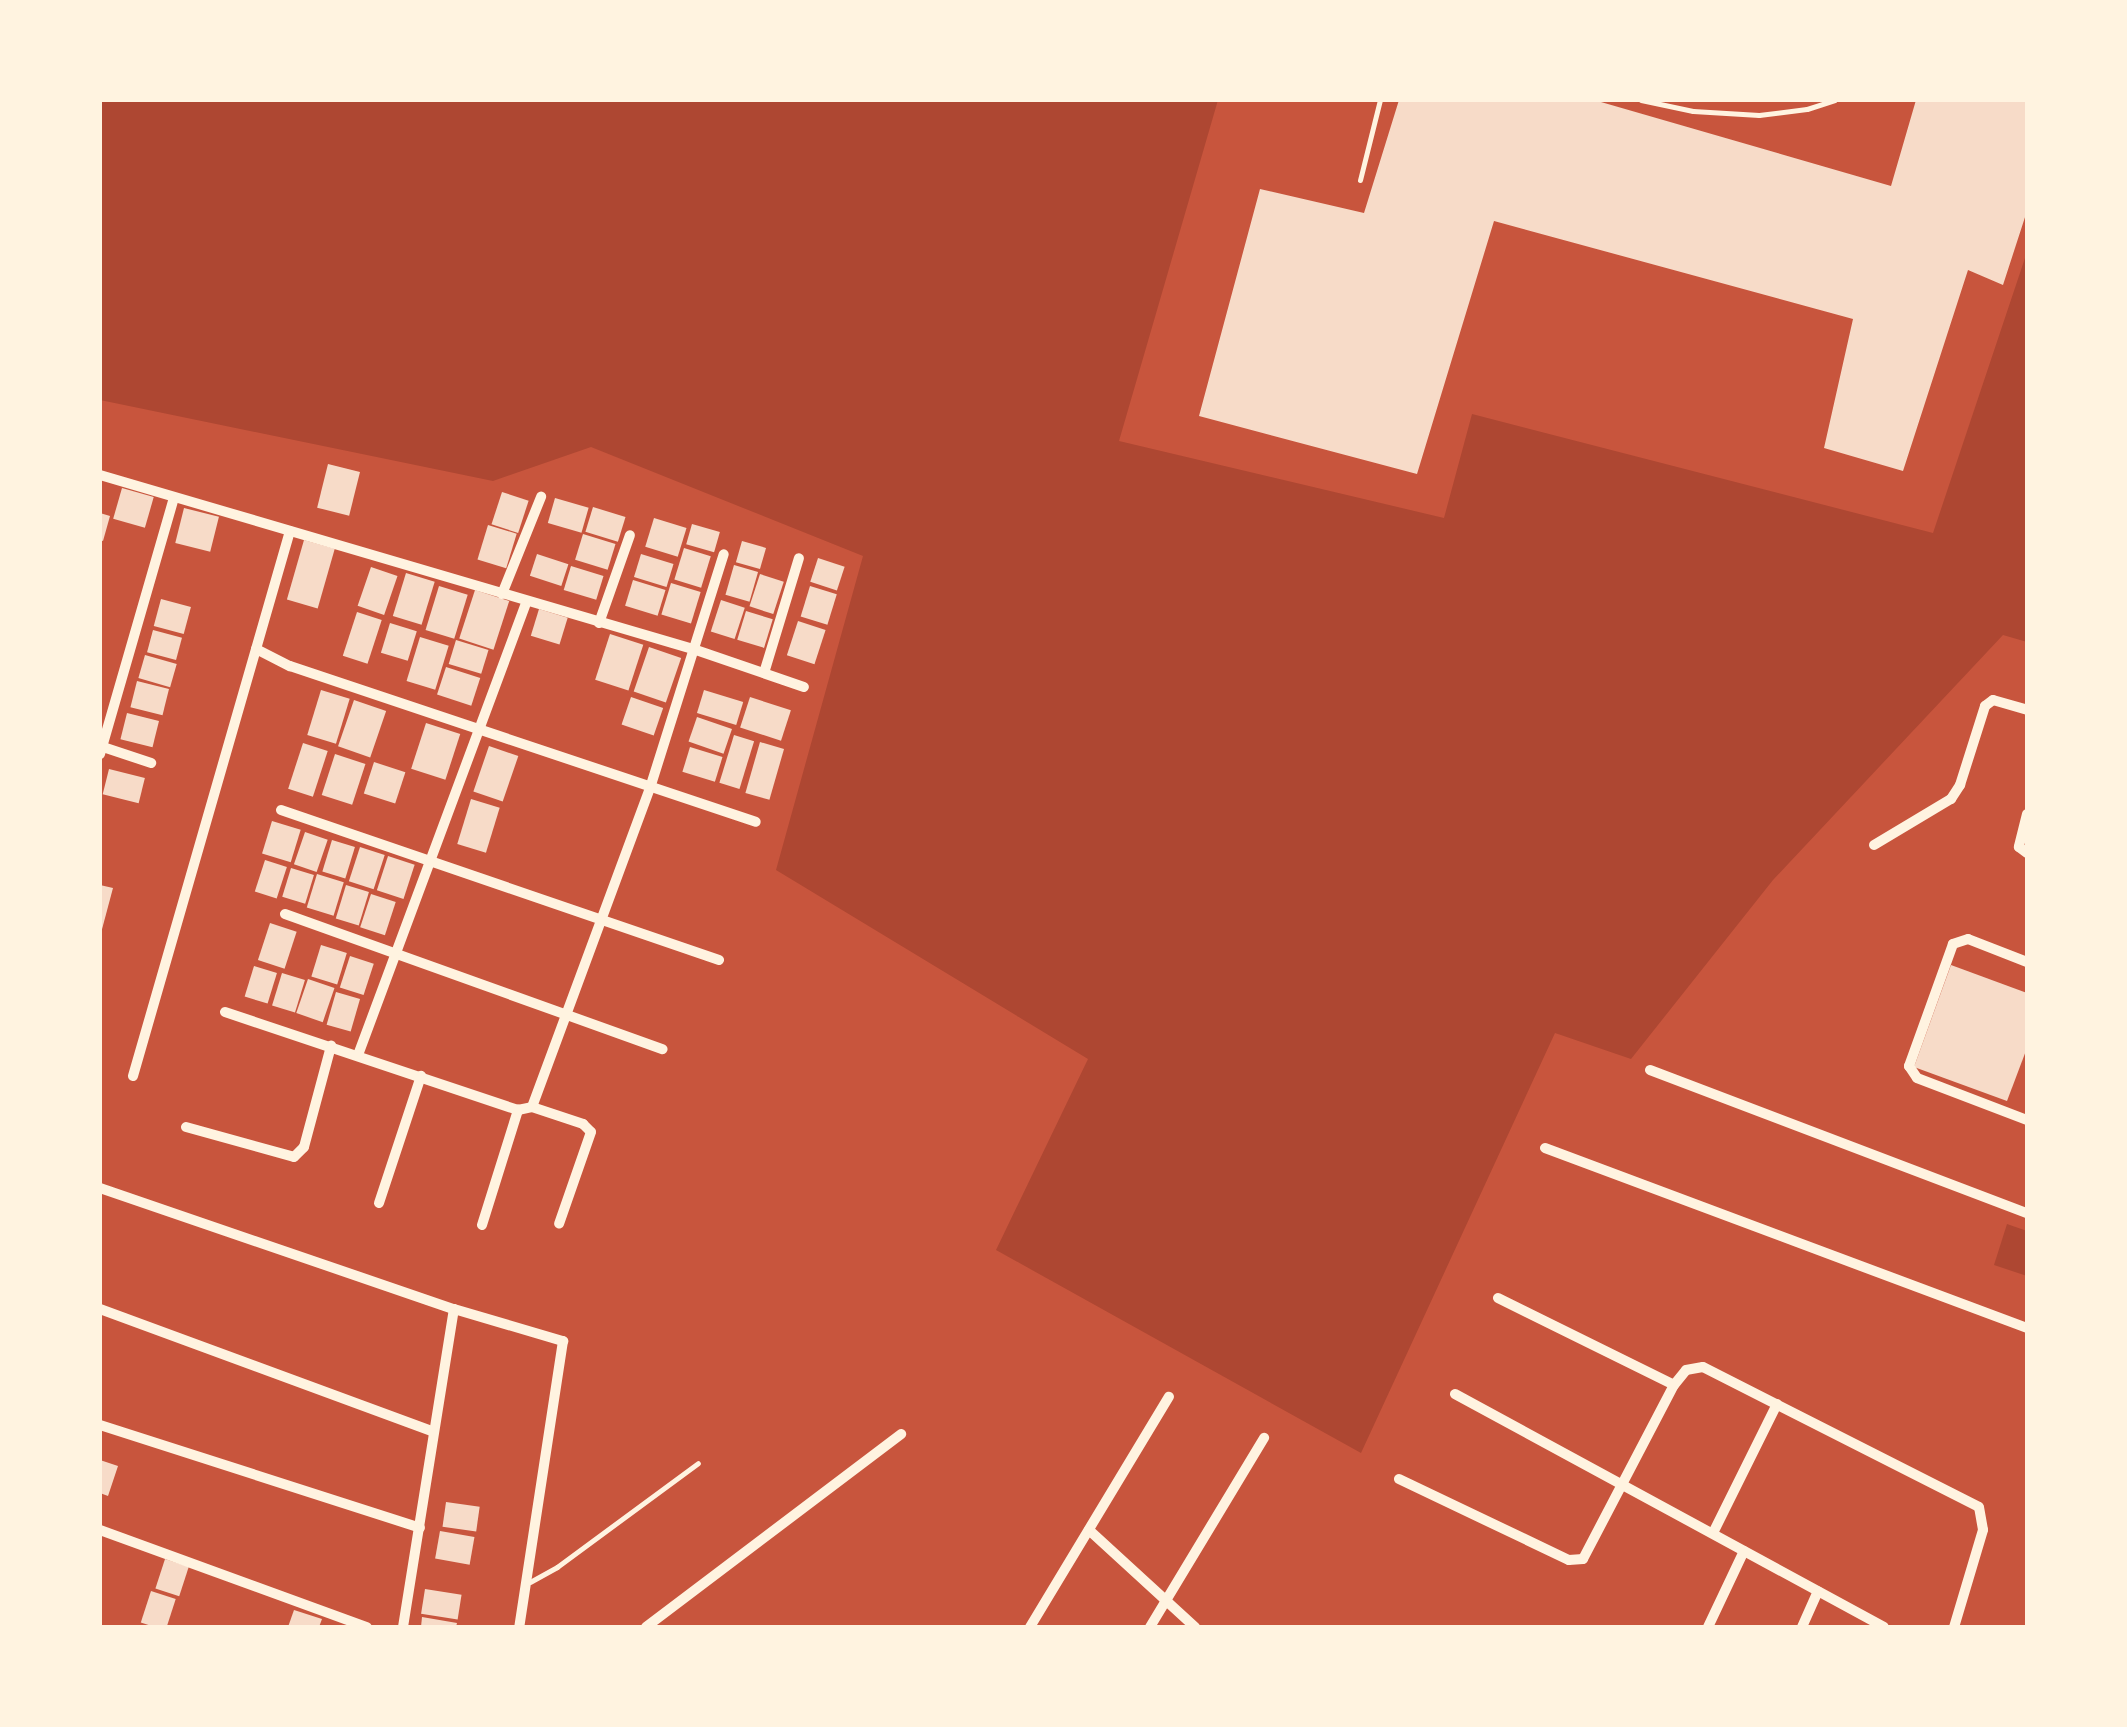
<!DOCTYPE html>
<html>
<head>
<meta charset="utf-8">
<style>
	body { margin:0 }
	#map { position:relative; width:2127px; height:1727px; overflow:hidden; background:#c8553d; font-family:"Work Sans",sans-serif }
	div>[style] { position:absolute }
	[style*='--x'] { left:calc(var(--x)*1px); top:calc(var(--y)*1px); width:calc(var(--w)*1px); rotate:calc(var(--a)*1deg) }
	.green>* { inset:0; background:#ae4732 }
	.building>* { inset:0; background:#f7dbc8; transform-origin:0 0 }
	.service>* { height:5px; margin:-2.5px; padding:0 2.5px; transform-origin:2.5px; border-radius:2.5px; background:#fff3e0 }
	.minor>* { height:10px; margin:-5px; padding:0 5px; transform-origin:5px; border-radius:5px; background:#fff3e0 }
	span { translate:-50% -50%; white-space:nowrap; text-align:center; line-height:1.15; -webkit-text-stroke:9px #fff3e0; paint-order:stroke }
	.frame { position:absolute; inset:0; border:102px solid #fff3e0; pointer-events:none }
</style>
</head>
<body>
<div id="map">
	<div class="green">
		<div style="clip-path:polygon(100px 100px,1218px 100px,1119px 441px,1444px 518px,1472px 414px,1933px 533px,2027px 252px,2027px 642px,2003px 635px,1773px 880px,1631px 1059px,1555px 1033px,1361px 1453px,996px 1250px,1088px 1059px,776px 870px,863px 556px,591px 447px,493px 481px,100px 400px)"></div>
		<div style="clip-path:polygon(2007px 1224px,2027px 1231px,2027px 1276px,1994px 1265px)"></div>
	</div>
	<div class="building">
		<div style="clip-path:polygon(1399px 100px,1594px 100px,1891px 186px,1916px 100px,2027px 100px,2027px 211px,2003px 285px,1968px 270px,1903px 471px,1824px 448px,1853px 319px,1494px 221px,1417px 474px,1199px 416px,1260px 189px,1364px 213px)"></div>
		<div style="left:328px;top:464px;width:33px;height:45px;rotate:14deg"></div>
		<div style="left:122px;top:488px;width:33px;height:32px;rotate:16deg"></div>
		<div style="left:502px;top:492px;width:28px;height:34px;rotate:18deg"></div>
		<div style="left:555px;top:498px;width:35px;height:26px;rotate:16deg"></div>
		<div style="left:593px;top:507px;width:34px;height:26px;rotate:17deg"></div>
		<div style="left:184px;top:508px;width:36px;height:36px;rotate:14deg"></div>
		<div style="clip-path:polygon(100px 513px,110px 516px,103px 541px,100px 540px)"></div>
		<div style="left:654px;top:518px;width:34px;height:30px;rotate:17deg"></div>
		<div style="left:692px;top:524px;width:29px;height:21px;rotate:16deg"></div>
		<div style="left:488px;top:525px;width:30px;height:36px;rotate:17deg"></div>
		<div style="left:583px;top:534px;width:34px;height:27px;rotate:17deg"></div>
		<div style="left:304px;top:540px;width:32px;height:62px;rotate:16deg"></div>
		<div style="left:742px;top:541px;width:25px;height:22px;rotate:16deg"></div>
		<div style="left:684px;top:548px;width:28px;height:33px;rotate:17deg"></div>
		<div style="left:537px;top:554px;width:33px;height:23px;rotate:18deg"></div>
		<div style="left:641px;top:554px;width:34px;height:24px;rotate:17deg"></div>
		<div style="left:818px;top:558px;width:28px;height:25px;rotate:18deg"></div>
		<div style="left:734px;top:565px;width:25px;height:31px;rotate:16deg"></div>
		<div style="left:571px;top:566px;width:34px;height:25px;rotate:17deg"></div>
		<div style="left:371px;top:567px;width:28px;height:41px;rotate:19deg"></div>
		<div style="left:406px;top:573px;width:30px;height:45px;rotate:17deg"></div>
		<div style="left:760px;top:574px;width:25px;height:34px;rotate:18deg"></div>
		<div style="left:633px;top:580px;width:34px;height:27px;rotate:17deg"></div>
		<div style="left:671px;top:583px;width:31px;height:33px;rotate:17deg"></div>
		<div style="left:439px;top:586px;width:30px;height:46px;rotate:17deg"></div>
		<div style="left:810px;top:586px;width:28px;height:32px;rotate:17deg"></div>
		<div style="left:475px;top:590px;width:36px;height:51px;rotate:18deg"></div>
		<div style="left:161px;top:599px;width:31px;height:28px;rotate:15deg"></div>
		<div style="left:721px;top:600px;width:25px;height:33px;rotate:18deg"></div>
		<div style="left:539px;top:609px;width:30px;height:28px;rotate:17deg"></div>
		<div style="left:746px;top:611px;width:28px;height:30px;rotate:17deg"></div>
		<div style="left:357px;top:612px;width:26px;height:46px;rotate:18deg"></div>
		<div style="left:798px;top:621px;width:29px;height:36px;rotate:18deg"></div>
		<div style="left:390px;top:623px;width:28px;height:31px;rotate:17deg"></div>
		<div style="left:153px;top:630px;width:30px;height:23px;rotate:15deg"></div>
		<div style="left:610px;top:634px;width:35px;height:48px;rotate:18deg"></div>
		<div style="left:420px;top:637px;width:30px;height:46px;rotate:17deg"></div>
		<div style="left:456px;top:640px;width:34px;height:25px;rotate:17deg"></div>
		<div style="left:649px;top:647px;width:34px;height:47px;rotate:19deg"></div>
		<div style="left:145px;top:655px;width:33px;height:24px;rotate:16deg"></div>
		<div style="left:446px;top:667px;width:36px;height:29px;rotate:18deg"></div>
		<div style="left:137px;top:681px;width:33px;height:27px;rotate:14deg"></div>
		<div style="left:321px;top:690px;width:30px;height:47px;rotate:17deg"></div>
		<div style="left:704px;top:690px;width:41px;height:24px;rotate:17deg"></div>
		<div style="left:631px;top:697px;width:34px;height:29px;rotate:19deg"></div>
		<div style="left:750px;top:697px;width:43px;height:32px;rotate:18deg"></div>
		<div style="left:354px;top:700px;width:34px;height:49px;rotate:19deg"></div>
		<div style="left:127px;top:713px;width:33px;height:27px;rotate:14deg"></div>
		<div style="left:697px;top:717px;width:37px;height:26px;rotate:19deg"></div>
		<div style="left:426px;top:723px;width:36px;height:48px;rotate:18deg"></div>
		<div style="left:734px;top:735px;width:21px;height:50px;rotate:17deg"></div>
		<div style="left:760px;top:742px;width:25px;height:53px;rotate:16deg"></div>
		<div style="left:303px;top:743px;width:26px;height:48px;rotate:18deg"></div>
		<div style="left:489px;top:746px;width:31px;height:48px;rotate:19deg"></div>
		<div style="left:690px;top:747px;width:34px;height:26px;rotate:17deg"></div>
		<div style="left:335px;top:754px;width:32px;height:43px;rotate:18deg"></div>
		<div style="left:374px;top:762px;width:33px;height:33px;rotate:18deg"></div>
		<div style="left:109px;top:769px;width:37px;height:26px;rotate:14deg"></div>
		<div style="left:471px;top:799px;width:30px;height:47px;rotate:17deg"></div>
		<div style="left:272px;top:821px;width:30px;height:34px;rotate:17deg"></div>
		<div style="left:305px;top:832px;width:24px;height:34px;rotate:19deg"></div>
		<div style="left:332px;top:840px;width:24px;height:33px;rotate:17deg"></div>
		<div style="left:360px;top:847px;width:26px;height:36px;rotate:18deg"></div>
		<div style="left:388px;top:856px;width:28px;height:36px;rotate:18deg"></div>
		<div style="left:265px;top:860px;width:23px;height:33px;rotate:18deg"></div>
		<div style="left:291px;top:868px;width:24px;height:30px;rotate:17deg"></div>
		<div style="left:317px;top:874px;width:28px;height:35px;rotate:17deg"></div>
		<div style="clip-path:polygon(100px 885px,113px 888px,101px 933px,100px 933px)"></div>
		<div style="left:346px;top:885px;width:24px;height:35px;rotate:17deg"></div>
		<div style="left:371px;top:894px;width:26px;height:35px;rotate:18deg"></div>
		<div style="left:270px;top:923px;width:28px;height:39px;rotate:18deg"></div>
		<div style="left:321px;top:945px;width:27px;height:33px;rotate:17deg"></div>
		<div style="left:350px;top:956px;width:25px;height:33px;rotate:18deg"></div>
		<div style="clip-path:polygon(1951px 965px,2027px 993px,2027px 1048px,2007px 1101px,1914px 1067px)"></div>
		<div style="left:254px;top:966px;width:24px;height:32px;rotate:17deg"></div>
		<div style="left:282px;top:973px;width:24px;height:34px;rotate:17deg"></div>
		<div style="left:308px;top:979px;width:28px;height:36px;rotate:19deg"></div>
		<div style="left:336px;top:992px;width:25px;height:34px;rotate:16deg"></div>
		<div style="clip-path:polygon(100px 1460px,118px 1466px,108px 1496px,100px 1493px)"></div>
		<div style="left:446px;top:1502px;width:34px;height:25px;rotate:8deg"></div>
		<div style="left:440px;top:1531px;width:35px;height:28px;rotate:10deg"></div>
		<div style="left:165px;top:1559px;width:25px;height:31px;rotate:18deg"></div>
		<div style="left:425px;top:1589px;width:37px;height:25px;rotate:9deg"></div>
		<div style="left:151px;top:1591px;width:26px;height:33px;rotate:18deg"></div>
		<div style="clip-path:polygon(294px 1610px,322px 1619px,319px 1627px,288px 1627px)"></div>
		<div style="clip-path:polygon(422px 1617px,457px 1623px,456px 1627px,421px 1627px)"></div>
	</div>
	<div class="service">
		<div style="--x:1641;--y:100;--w:53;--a:11.9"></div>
		<div style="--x:1693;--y:111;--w:66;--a:3.5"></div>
		<div style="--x:1759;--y:115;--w:48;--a:-7.1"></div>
		<div style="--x:1807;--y:109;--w:29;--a:-18"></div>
		<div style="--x:1360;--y:180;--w:82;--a:-76"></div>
		<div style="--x:530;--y:1582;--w:31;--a:-29"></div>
		<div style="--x:557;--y:1567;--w:175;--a:-36.4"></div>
	</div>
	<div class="minor">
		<div style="--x:100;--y:475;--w:621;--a:16.36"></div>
		<div style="--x:696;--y:650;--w:114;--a:18.9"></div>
		<div style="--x:502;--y:594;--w:105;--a:-68.1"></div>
		<div style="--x:599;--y:623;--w:93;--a:-70.6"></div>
		<div style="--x:256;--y:649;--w:38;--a:27"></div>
		<div style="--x:290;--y:666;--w:491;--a:18.5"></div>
		<div style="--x:764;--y:673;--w:120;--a:-73.1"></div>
		<div style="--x:100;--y:746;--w:54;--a:18.4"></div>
		<div style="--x:100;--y:754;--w:267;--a:-73.9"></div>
		<div style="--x:281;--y:810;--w:463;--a:18.9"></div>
		<div style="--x:2027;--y:814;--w:34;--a:104"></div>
		<div style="--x:2019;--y:847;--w:10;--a:37"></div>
		<div style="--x:1874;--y:845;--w:90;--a:-30.9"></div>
		<div style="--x:1951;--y:799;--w:17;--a:-57"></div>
		<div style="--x:1960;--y:785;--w:83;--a:-72.4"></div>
		<div style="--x:1985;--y:706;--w:10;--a:-37"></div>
		<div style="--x:1993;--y:700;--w:35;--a:16"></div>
		<div style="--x:285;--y:914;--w:401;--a:19.7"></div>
		<div style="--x:2027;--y:962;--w:63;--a:-158.7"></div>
		<div style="--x:1968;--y:939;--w:16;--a:162"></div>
		<div style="--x:1953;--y:944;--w:130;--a:109.8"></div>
		<div style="--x:1909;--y:1066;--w:14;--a:56"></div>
		<div style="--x:1917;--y:1078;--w:118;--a:20.9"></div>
		<div style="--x:225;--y:1012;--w:309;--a:18.5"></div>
		<div style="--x:518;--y:1110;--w:14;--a:-12"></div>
		<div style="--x:532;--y:1107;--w:340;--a:-69.7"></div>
		<div style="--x:650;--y:788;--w:245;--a:-72.5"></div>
		<div style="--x:358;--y:1055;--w:484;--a:-69.6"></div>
		<div style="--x:1650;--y:1070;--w:403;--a:20.8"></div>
		<div style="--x:133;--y:1076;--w:567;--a:-73.93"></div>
		<div style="--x:532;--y:1107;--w:54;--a:18.4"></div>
		<div style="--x:583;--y:1124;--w:11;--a:45"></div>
		<div style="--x:591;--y:1132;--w:97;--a:109.2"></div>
		<div style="--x:186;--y:1127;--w:112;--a:15.5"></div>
		<div style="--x:294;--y:1157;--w:14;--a:-45"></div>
		<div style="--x:304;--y:1147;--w:105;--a:-75"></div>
		<div style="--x:1545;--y:1148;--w:515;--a:20.48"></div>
		<div style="--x:100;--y:1188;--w:374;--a:18.9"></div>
		<div style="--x:454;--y:1309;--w:114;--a:16.4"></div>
		<div style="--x:563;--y:1341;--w:289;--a:98.7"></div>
		<div style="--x:379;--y:1203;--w:134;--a:-71.7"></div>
		<div style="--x:482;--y:1225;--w:121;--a:-72.6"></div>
		<div style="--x:1498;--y:1298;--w:196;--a:26.3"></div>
		<div style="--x:100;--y:1309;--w:354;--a:20.2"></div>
		<div style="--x:1455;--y:1394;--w:488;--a:28.5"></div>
		<div style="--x:100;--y:1425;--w:336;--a:17.8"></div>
		<div style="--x:1399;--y:1479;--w:188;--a:25.5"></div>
		<div style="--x:1569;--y:1560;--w:14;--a:-4"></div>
		<div style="--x:1583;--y:1559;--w:196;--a:-62.4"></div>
		<div style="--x:1674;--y:1385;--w:19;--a:-51"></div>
		<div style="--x:1686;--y:1370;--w:17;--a:-10"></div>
		<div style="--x:1703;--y:1367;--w:309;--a:26.9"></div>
		<div style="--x:1979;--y:1507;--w:23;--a:80"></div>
		<div style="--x:1983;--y:1530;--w:101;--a:106.6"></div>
		<div style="--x:100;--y:1530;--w:284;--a:20"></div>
		<div style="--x:1089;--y:1530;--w:144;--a:42.5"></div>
		<div style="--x:1713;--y:1533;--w:144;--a:-63.6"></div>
		<div style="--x:403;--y:1627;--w:322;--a:-80.9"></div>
		<div style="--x:646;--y:1627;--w:320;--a:-37.1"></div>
		<div style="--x:1030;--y:1627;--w:269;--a:-58.9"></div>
		<div style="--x:1150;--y:1627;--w:221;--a:-58.9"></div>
		<div style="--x:1708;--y:1627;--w:84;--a:-64.7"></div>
		<div style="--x:1802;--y:1627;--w:39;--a:-66"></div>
	</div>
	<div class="frame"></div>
</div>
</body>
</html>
